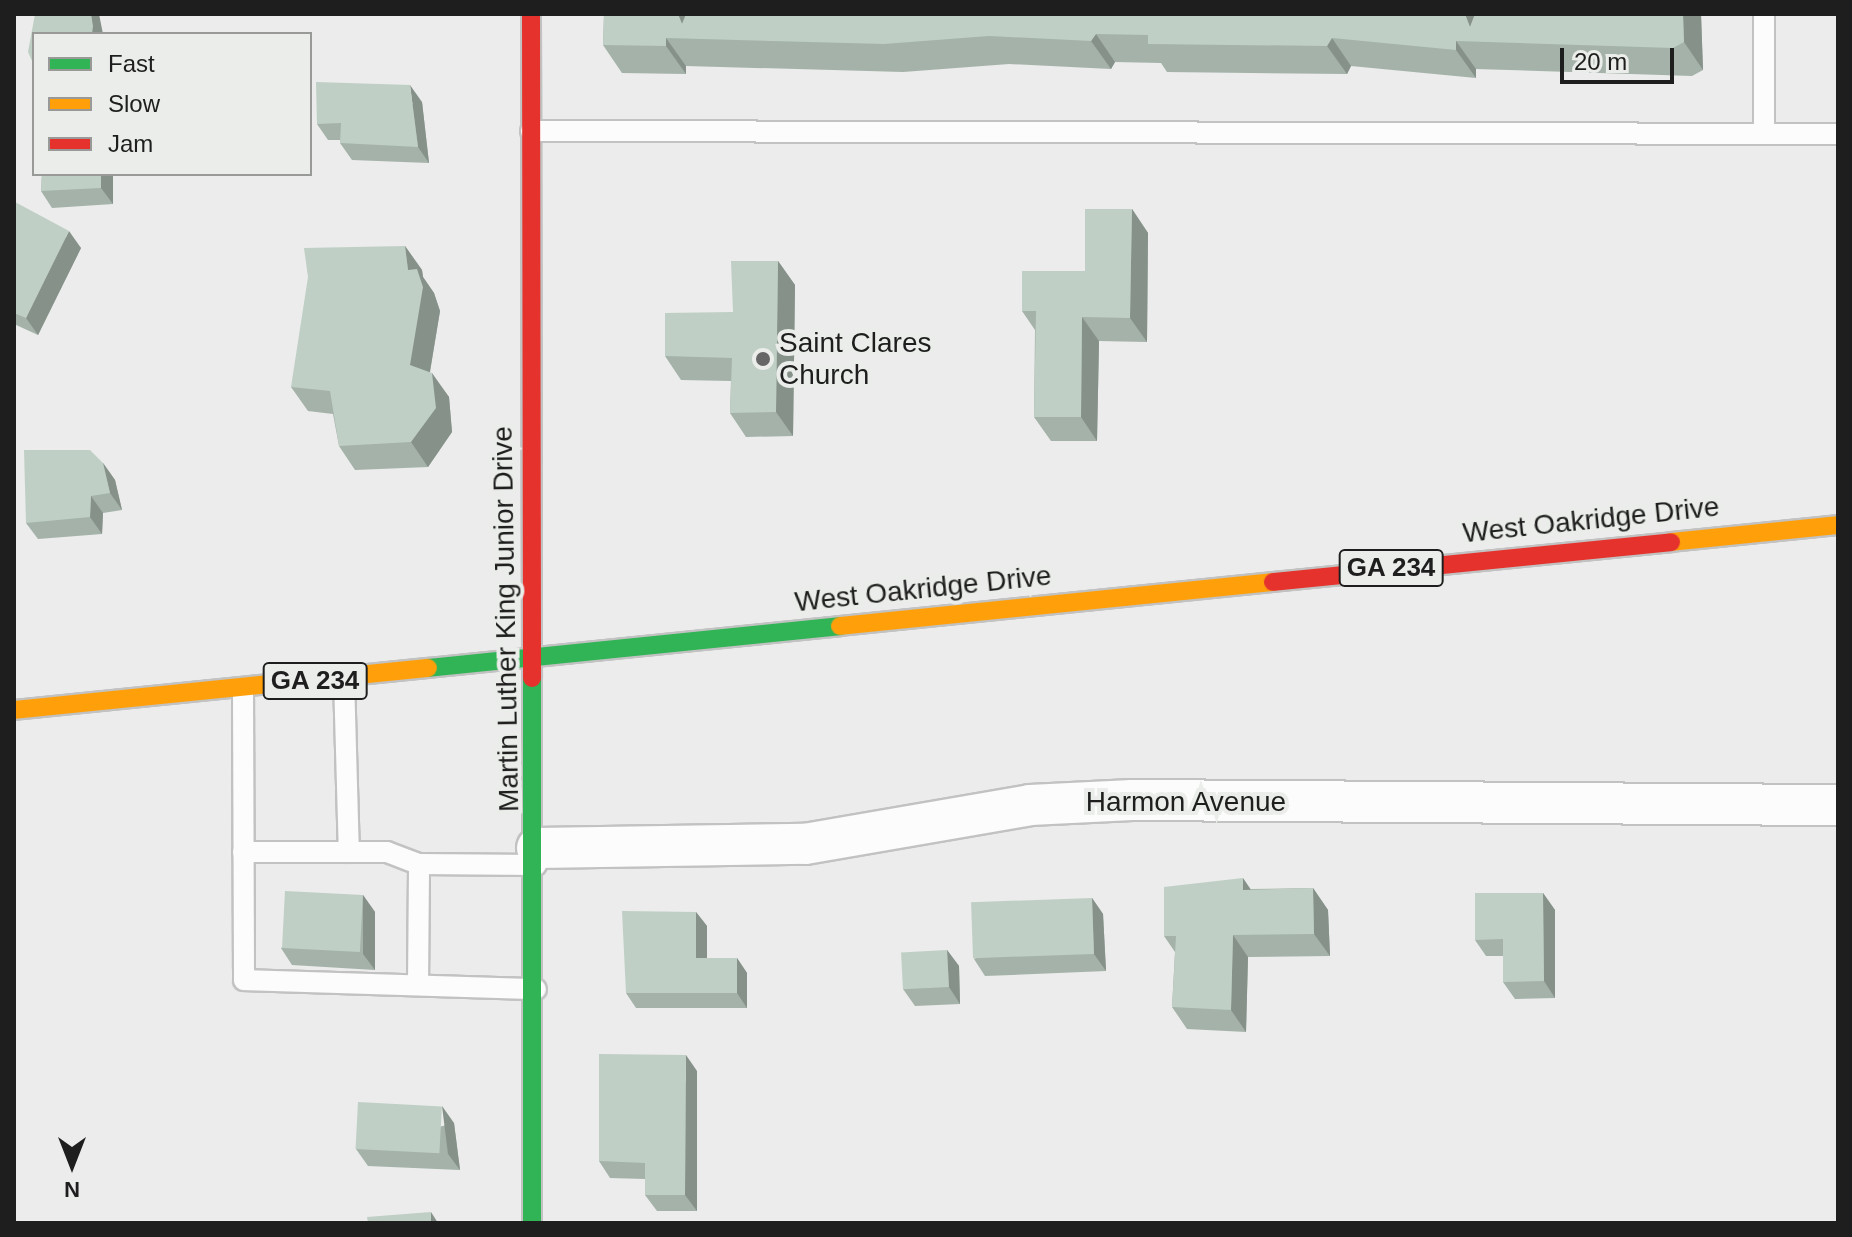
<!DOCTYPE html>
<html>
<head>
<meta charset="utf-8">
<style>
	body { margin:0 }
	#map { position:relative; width:1852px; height:1237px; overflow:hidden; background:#ebeceb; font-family:Arial,sans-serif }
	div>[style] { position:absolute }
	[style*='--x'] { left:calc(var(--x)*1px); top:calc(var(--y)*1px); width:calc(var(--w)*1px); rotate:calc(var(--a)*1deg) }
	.roads { filter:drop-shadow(2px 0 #c1c2c1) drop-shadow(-2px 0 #c1c2c1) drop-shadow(0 2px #c1c2c1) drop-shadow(0 -2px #c1c2c1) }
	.lane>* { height:20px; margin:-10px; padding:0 10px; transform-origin:10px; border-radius:10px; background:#fcfcfc }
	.street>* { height:40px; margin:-20px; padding:0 20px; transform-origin:20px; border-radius:20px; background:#fcfcfc }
	.fast>* { height:18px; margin:-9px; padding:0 9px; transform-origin:9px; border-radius:9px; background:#30b455 }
	.slow>* { height:18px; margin:-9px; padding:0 9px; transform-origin:9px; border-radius:9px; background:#ff9f0a }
	.jam>* { height:18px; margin:-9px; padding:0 9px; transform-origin:9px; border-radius:9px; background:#e5322d }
	.wall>* { inset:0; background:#a4b2a9 }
	.shaded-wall>* { inset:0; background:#86918a }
	.building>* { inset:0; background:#bfcfc5; transform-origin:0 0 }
	.dots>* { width:22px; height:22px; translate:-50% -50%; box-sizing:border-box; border:4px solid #ebedea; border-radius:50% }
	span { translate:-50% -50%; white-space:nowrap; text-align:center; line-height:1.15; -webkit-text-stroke:8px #ebedea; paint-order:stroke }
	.shield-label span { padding:2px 6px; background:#ebedea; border:2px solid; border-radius:6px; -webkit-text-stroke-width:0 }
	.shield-label { font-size:26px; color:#1d1e1d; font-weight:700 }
	.poi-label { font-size:28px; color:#1d1e1d }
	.left { translate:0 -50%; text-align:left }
	.street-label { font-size:28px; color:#1d1e1d }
	.frame { position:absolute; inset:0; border:16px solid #1d1e1d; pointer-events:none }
	.legend { position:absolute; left:32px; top:32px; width:280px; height:144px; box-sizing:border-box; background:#ebedea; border:2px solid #999a98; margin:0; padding:10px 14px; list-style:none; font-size:24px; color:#1d1e1d }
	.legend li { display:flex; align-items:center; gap:16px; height:40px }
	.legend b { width:40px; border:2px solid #999a98 }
	.north { position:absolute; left:32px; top:1125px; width:80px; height:80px; -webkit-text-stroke:6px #ebedea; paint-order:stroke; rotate:180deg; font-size:22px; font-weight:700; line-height:32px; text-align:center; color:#1d1e1d }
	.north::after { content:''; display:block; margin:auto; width:28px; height:36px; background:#1d1e1d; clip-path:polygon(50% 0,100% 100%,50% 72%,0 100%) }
	.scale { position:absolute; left:1560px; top:48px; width:114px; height:36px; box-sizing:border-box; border:4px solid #1d1e1d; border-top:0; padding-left:10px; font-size:24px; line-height:28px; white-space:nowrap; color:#1d1e1d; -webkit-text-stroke:6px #ebedea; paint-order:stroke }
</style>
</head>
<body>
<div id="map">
	<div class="roads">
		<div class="lane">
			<div style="--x:531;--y:131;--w:1307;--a:0.13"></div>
			<div style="--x:1764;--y:134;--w:120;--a:-90"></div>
			<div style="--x:344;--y:678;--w:174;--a:88.4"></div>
			<div style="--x:243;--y:689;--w:291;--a:89.8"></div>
			<div style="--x:244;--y:980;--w:292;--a:1.8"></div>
			<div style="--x:243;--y:852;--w:144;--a:0"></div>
			<div style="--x:387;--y:852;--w:34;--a:21"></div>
			<div style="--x:419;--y:864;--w:117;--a:0.5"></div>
			<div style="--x:418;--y:985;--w:121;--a:-89.5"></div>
		</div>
		<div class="street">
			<div style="--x:537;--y:848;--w:268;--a:-0.9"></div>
			<div style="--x:805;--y:844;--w:228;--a:-9.8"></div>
			<div style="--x:1030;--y:805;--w:102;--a:-2.8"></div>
			<div style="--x:1132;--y:800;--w:706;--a:0.41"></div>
		</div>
		<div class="fast">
			<div style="--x:428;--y:668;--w:414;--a:-5.8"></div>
			<div style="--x:532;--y:678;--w:545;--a:90"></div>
		</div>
		<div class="slow">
			<div style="--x:1671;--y:542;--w:168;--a:-5.8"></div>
			<div style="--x:840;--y:626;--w:435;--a:-5.8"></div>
			<div style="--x:14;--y:710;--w:416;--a:-5.8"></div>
		</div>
		<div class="jam">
			<div style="--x:531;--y:14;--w:664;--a:89.91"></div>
			<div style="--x:1273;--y:582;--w:400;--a:-5.7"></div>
		</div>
	</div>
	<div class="wall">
		<div style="clip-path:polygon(604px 14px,1701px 14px,1703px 70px,1692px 76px,1476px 69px,1476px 78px,1351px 66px,1347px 74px,1167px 72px,1161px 63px,1115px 62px,1111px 69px,1009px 64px,903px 72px,686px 66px,686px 74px,622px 73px,603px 45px)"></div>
		<div style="clip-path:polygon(422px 102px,429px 163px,352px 160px,340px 143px,340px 140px,328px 140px,317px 124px)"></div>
		<div style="clip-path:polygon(42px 174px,113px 174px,113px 204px,52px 208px,41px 191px)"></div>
		<div style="clip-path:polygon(14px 203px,81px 248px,38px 335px,14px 324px)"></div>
		<div style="clip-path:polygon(1132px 209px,1148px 233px,1147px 342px,1099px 341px,1097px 441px,1051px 441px,1034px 417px,1035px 330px,1022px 311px,1085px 271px)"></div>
		<div style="clip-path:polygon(405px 246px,422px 270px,423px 277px,434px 293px,440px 311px,430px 372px,449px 397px,452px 432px,428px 467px,355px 470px,339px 446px,333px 414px,308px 411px,291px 387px)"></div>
		<div style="clip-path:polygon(778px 261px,795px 285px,793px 436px,746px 437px,730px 413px,731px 381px,681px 380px,665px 356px,733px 312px)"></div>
		<div style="clip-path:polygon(103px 463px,115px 480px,122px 510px,103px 513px,102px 534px,38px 539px,26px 523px)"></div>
		<div style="clip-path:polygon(1313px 888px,1328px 910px,1330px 956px,1248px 957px,1246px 1032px,1187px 1029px,1172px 1007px,1175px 952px,1164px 936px,1251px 889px)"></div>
		<div style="clip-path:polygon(1543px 893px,1555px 910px,1555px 998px,1515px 999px,1503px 982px,1503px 956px,1486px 956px,1475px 940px)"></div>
		<div style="clip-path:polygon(363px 895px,375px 912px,375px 970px,292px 965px,281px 948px)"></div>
		<div style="clip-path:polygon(1092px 898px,1103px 914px,1106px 971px,985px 976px,974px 959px)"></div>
		<div style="clip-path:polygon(696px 912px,707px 926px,707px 958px,737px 958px,747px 973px,747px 1008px,636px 1008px,626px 993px)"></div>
		<div style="clip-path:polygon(947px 950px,959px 966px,960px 1004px,915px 1006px,903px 989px)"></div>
		<div style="clip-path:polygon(697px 1071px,697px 1211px,657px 1211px,645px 1195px,645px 1179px,610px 1178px,599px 1161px)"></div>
		<div style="clip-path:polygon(454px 1123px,460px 1170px,368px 1166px,356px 1149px)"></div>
	</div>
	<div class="shaded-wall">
		<div style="clip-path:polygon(91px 14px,99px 14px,103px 34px,92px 34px)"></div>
		<div style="clip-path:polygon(678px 14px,687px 14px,682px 24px)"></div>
		<div style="clip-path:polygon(1465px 14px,1475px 14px,1470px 27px)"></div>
		<div style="clip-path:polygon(1683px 14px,1701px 14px,1703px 70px,1684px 42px)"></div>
		<div style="clip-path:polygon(1096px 34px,1115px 62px,1111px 69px,1091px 41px)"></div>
		<div style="clip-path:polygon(666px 38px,686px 66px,686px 74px,666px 46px)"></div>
		<div style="clip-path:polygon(1332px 38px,1351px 66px,1347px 74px,1327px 46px)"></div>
		<div style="clip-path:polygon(1456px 41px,1476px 69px,1476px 78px,1456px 50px)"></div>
		<div style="clip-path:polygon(410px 85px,422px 102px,429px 163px,418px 147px)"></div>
		<div style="clip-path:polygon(101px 174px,113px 174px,113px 204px,101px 188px)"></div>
		<div style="clip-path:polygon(1132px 209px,1148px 233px,1147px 342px,1130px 318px)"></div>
		<div style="clip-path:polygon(69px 231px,81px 248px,38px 335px,26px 318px)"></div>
		<div style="clip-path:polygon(405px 246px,422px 270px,423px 277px,434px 293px,440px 311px,427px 389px,410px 365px,408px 270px)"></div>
		<div style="clip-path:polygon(778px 261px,795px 285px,793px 436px,776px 412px)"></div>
		<div style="clip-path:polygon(1082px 317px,1099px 341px,1097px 441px,1081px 417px)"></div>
		<div style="clip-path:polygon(432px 373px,449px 397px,452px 432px,428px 467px,411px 442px)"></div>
		<div style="clip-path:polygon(103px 463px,115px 480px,122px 510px,110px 493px)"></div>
		<div style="clip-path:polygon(91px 496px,103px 513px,102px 534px,90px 517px)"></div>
		<div style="clip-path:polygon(1243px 878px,1258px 900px,1243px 890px)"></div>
		<div style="clip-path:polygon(1313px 888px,1328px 910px,1330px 956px,1314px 934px)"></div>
		<div style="clip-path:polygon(1543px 893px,1555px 910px,1555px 998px,1544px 981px)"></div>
		<div style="clip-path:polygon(363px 895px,375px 912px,375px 970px,363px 954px)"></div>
		<div style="clip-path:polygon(1092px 898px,1103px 914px,1106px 971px,1094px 954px)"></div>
		<div style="clip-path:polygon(696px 912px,707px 926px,707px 973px,696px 958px)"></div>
		<div style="clip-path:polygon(1233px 935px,1248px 957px,1246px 1032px,1231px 1010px)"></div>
		<div style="clip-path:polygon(947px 950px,959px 966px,960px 1004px,949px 987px)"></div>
		<div style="clip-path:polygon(737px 958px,747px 973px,747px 1008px,737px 993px)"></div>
		<div style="clip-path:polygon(686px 1055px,697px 1071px,697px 1211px,685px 1195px)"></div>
		<div style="clip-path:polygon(442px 1106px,454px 1123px,460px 1170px,448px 1154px)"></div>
		<div style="clip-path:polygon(431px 1212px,438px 1223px,431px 1223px)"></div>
	</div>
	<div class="building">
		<div style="clip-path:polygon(35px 14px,91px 14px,93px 26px,92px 34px,34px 34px,34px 65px,28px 52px)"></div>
		<div style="clip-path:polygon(604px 14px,678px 14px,682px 24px,686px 14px,1465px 14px,1470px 27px,1475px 14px,1683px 14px,1684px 42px,1673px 48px,1456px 41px,1456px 50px,1332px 38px,1327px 46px,1148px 44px,1148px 35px,1096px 34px,1091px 41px,989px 36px,884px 44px,666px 38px,666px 46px,603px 45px)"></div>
		<div style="clip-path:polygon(316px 82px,410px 85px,418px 147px,340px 143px,341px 123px,317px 124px)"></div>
		<div style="clip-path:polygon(42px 174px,101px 174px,101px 188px,41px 191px)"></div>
		<div style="clip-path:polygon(15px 202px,69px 231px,26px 318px,14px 313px,14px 203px)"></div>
		<div style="clip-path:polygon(1085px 209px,1132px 209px,1130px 318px,1082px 317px,1081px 417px,1034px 417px,1036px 311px,1022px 311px,1022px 271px,1085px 271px)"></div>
		<div style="clip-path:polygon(405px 246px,408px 270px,417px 269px,423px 287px,410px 365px,432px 373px,436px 408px,411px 442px,339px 446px,330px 391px,291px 387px,308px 277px,304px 248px)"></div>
		<div style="clip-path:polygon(731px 261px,778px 261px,776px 412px,730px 413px,732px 358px,665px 356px,665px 313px,733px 312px)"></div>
		<div style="clip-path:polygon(24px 450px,90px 450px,103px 463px,110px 493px,91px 496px,90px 517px,26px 523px)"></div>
		<div style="clip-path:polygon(1243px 878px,1243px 890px,1313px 888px,1314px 934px,1233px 935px,1231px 1010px,1172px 1007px,1176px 936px,1164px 936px,1164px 887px)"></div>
		<div style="left:285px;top:891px;width:78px;height:57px;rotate:3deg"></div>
		<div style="clip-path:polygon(1475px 893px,1543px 893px,1544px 981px,1503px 982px,1503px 939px,1475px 940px)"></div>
		<div style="left:1092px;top:898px;width:56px;height:121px;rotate:88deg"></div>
		<div style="clip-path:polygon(622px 911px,696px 912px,696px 958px,737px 958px,737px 993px,626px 993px)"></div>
		<div style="left:947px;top:950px;width:37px;height:46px;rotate:87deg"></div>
		<div style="clip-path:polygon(599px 1054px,686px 1055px,685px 1195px,645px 1195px,645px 1163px,599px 1161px)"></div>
		<div style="left:358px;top:1102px;width:84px;height:47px;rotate:3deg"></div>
		<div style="clip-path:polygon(431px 1212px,431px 1223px,368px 1223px,367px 1217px)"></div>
	</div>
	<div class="dots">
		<div style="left:763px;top:359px;background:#656665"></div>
	</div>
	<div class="shield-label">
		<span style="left:1391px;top:568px">GA 234</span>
		<span style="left:315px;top:681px">GA 234</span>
	</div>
	<div class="poi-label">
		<span class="left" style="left:779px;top:359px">Saint Clares<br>Church</span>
	</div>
	<div class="street-label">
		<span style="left:1591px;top:520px;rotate:-6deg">West Oakridge Drive</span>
		<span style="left:923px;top:589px;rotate:-6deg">West Oakridge Drive</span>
		<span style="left:506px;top:619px;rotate:-91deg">Martin Luther King Junior Drive</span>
		<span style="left:1186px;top:802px">Harmon Avenue</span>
	</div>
	<div class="frame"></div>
	<ul class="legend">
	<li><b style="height:10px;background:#30b455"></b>Fast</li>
	<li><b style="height:10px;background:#ff9f0a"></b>Slow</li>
	<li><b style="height:10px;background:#e5322d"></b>Jam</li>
	</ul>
	<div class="north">N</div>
	<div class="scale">20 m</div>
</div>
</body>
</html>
